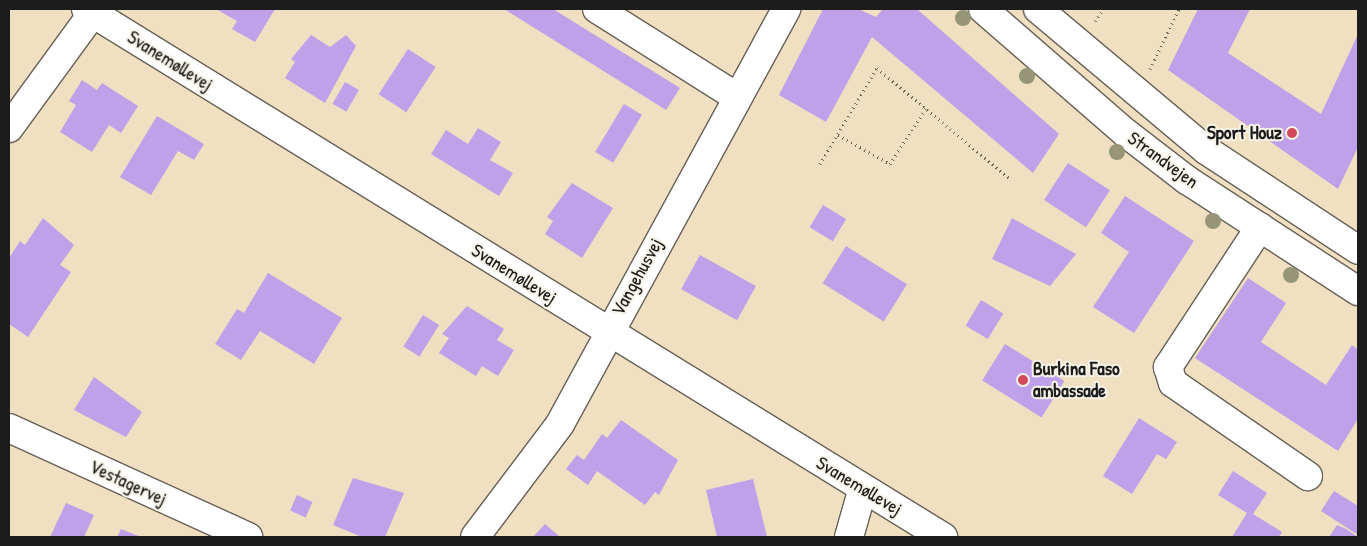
<!DOCTYPE html>
<html>
<head>
<meta charset="utf-8">
<style>
	body { margin:0 }
	#map { position:relative; width:1367px; height:546px; overflow:hidden; background:#f0dfc1; font-family:"Patrick Hand",sans-serif }
	div>[style] { position:absolute }
	[style*='--x'] { left:calc(var(--x)*1px); top:calc(var(--y)*1px); width:calc(var(--w)*1px); rotate:calc(var(--a)*1deg) }
	.building>* { inset:0; background:#bea1e9; transform-origin:0 0 }
	.path>* { height:3px; margin-top:-1.5px; transform-origin:0; background:repeating-linear-gradient(90deg,#666056 0 1px,transparent 0 5px) }
	.roads { filter:drop-shadow(1px 0 #666056) drop-shadow(-1px 0 #666056) drop-shadow(0 1px #666056) drop-shadow(0 -1px #666056) }
	.minor>* { height:28px; margin:-14px; padding:0 14px; transform-origin:14px; border-radius:14px; background:#fff }
	.trees>* { width:16px; height:16px; margin:-8px; border-radius:50%; background:#969577 }
	.dots>* { width:14px; height:14px; translate:-50% -50%; box-sizing:border-box; border:2px solid #f7f3e8; border-radius:50% }
	span { translate:-50% -50%; white-space:nowrap; text-align:center; line-height:1.15; -webkit-text-stroke:4px #f7f3e8; paint-order:stroke }
	.street-label { font-size:19px; color:#1c1c1c }
	.poi-label { font-size:19px; color:#1c1c1c; font-weight:700 }
	.right { translate:-100% -50%; text-align:right }
	.left { translate:0 -50%; text-align:left }
	.frame { position:absolute; inset:0; border:10px solid #1c1c1c; pointer-events:none }
</style>
</head>
<body>
<div id="map">
	<div class="building">
		<div style="clip-path:polygon(216px 9px,275px 9px,255px 42px,232px 29px,237px 21px)"></div>
		<div style="clip-path:polygon(504px 9px,553px 9px,680px 88px,666px 110px)"></div>
		<div style="clip-path:polygon(823px 9px,858px 9px,876px 17px,883px 9px,917px 9px,1059px 134px,1033px 173px,872px 37px,826px 122px,779px 95px)"></div>
		<div style="clip-path:polygon(1198px 9px,1250px 9px,1228px 53px,1321px 114px,1358px 34px,1358px 147px,1338px 189px,1168px 70px)"></div>
		<div style="clip-path:polygon(311px 35px,330px 47px,346px 35px,356px 46px,325px 103px,285px 78px,295px 62px,291px 59px)"></div>
		<div style="left:408px;top:49px;width:33px;height:54px;rotate:33deg"></div>
		<div style="clip-path:polygon(82px 80px,97px 90px,102px 83px,138px 106px,121px 133px,109px 125px,92px 152px,60px 132px,76px 105px,69px 101px)"></div>
		<div style="left:345px;top:82px;width:16px;height:25px;rotate:30deg"></div>
		<div style="left:624px;top:104px;width:21px;height:56px;rotate:31deg"></div>
		<div style="clip-path:polygon(157px 116px,204px 144px,194px 160px,178px 151px,151px 195px,120px 177px)"></div>
		<div style="clip-path:polygon(478px 128px,501px 142px,490px 160px,513px 173px,499px 196px,431px 154px,446px 130px,468px 144px)"></div>
		<div style="left:1068px;top:163px;width:50px;height:44px;rotate:33deg"></div>
		<div style="clip-path:polygon(572px 183px,613px 208px,582px 258px,545px 234px,553px 221px,547px 217px)"></div>
		<div style="clip-path:polygon(1125px 196px,1194px 241px,1134px 333px,1093px 307px,1129px 252px,1101px 233px)"></div>
		<div style="left:823px;top:205px;width:27px;height:26px;rotate:31deg"></div>
		<div style="clip-path:polygon(43px 218px,74px 245px,60px 265px,71px 272px,28px 337px,9px 324px,9px 258px,20px 241px,25px 245px)"></div>
		<div style="clip-path:polygon(1012px 218px,1076px 254px,1050px 286px,992px 259px)"></div>
		<div style="left:846px;top:246px;width:72px;height:44px;rotate:32deg"></div>
		<div style="left:700px;top:255px;width:64px;height:39px;rotate:29deg"></div>
		<div style="clip-path:polygon(268px 273px,342px 318px,314px 364px,260px 331px,241px 360px,215px 344px,237px 309px,244px 313px)"></div>
		<div style="clip-path:polygon(1248px 278px,1286px 303px,1261px 342px,1326px 385px,1352px 345px,1358px 350px,1358px 419px,1338px 451px,1195px 358px)"></div>
		<div style="left:981px;top:300px;width:26px;height:30px;rotate:31deg"></div>
		<div style="clip-path:polygon(467px 306px,504px 329px,497px 340px,514px 350px,498px 376px,482px 366px,476px 376px,439px 353px,449px 338px,442px 334px)"></div>
		<div style="left:423px;top:315px;width:19px;height:37px;rotate:32deg"></div>
		<div style="left:1005px;top:344px;width:70px;height:43px;rotate:32deg"></div>
		<div style="clip-path:polygon(94px 377px,142px 412px,126px 437px,74px 410px)"></div>
		<div style="clip-path:polygon(1139px 418px,1177px 442px,1166px 459px,1157px 454px,1132px 494px,1103px 476px)"></div>
		<div style="clip-path:polygon(621px 420px,678px 460px,659px 495px,655px 492px,645px 505px,597px 471px,588px 485px,566px 469px,577px 455px,584px 460px,602px 434px,607px 438px)"></div>
		<div style="clip-path:polygon(1233px 471px,1267px 493px,1253px 514px,1282px 532px,1279px 537px,1232px 537px,1247px 513px,1218px 495px)"></div>
		<div style="clip-path:polygon(353px 478px,404px 493px,385px 537px,362px 537px,333px 525px)"></div>
		<div style="clip-path:polygon(753px 479px,767px 537px,717px 537px,706px 490px)"></div>
		<div style="clip-path:polygon(1334px 491px,1358px 506px,1358px 535px,1321px 511px)"></div>
		<div style="left:297px;top:495px;width:17px;height:17px;rotate:24deg"></div>
		<div style="clip-path:polygon(66px 503px,94px 515px,84px 537px,50px 537px)"></div>
		<div style="clip-path:polygon(545px 524px,560px 537px,533px 537px)"></div>
		<div style="clip-path:polygon(1337px 525px,1346px 529px,1358px 537px,1329px 537px)"></div>
		<div style="clip-path:polygon(121px 529px,141px 537px,117px 537px)"></div>
	</div>
	<div class="path">
		<div style="--x:1095;--y:21;--w:14;--a:-56"></div>
		<div style="--x:1150;--y:69;--w:67;--a:-64.2"></div>
		<div style="--x:838;--y:135;--w:60;--a:29.1"></div>
		<div style="--x:890;--y:164;--w:67;--a:-57.3"></div>
		<div style="--x:820;--y:164;--w:112;--a:-59.3"></div>
		<div style="--x:877;--y:68;--w:172;--a:39.8"></div>
	</div>
	<div class="roads">
		<div class="minor">
			<div style="--x:86;--y:9;--w:1007;--a:31.64"></div>
			<div style="--x:597;--y:9;--w:165;--a:32.2"></div>
			<div style="--x:983;--y:9;--w:191;--a:41"></div>
			<div style="--x:1127;--y:134;--w:76;--a:37.5"></div>
			<div style="--x:1187;--y:180;--w:204;--a:33"></div>
			<div style="--x:1038;--y:9;--w:219;--a:40"></div>
			<div style="--x:1206;--y:150;--w:182;--a:33.3"></div>
			<div style="--x:9;--y:128;--w:142;--a:-53.9"></div>
			<div style="--x:1260;--y:227;--w:168;--a:123.3"></div>
			<div style="--x:1168;--y:367;--w:17;--a:73"></div>
			<div style="--x:1173;--y:383;--w:164;--a:34.6"></div>
			<div style="--x:9;--y:428;--w:263;--a:24.5"></div>
			<div style="--x:475;--y:537;--w:141;--a:-53"></div>
			<div style="--x:560;--y:424;--w:473;--a:-61.4"></div>
			<div style="--x:849;--y:537;--w:51;--a:-74.1"></div>
		</div>
	</div>
	<div class="trees">
		<div style="left:963px;top:18px"></div>
		<div style="left:1027px;top:76px"></div>
		<div style="left:1117px;top:152px"></div>
		<div style="left:1213px;top:221px"></div>
		<div style="left:1291px;top:275px"></div>
	</div>
	<div class="dots">
		<div style="left:1292px;top:133px;background:#d1495b"></div>
		<div style="left:1023px;top:380px;background:#d1495b"></div>
	</div>
	<div class="street-label">
		<span style="left:170px;top:61px;rotate:32deg">Svanemøllevej</span>
		<span style="left:1163px;top:160px;rotate:36deg">Strandvejen</span>
		<span style="left:514px;top:274px;rotate:32deg">Svanemøllevej</span>
		<span style="left:637px;top:277px;rotate:-61deg">Vangehusvej</span>
		<span style="left:128px;top:483px;rotate:25deg">Vestagervej</span>
		<span style="left:859px;top:486px;rotate:31deg">Svanemøllevej</span>
	</div>
	<div class="poi-label">
		<span class="right" style="left:1282px;top:133px">Sport Houz</span>
		<span class="left" style="left:1033px;top:380px">Burkina Faso<br>ambassade</span>
	</div>
	<div class="frame"></div>
</div>
</body>
</html>
